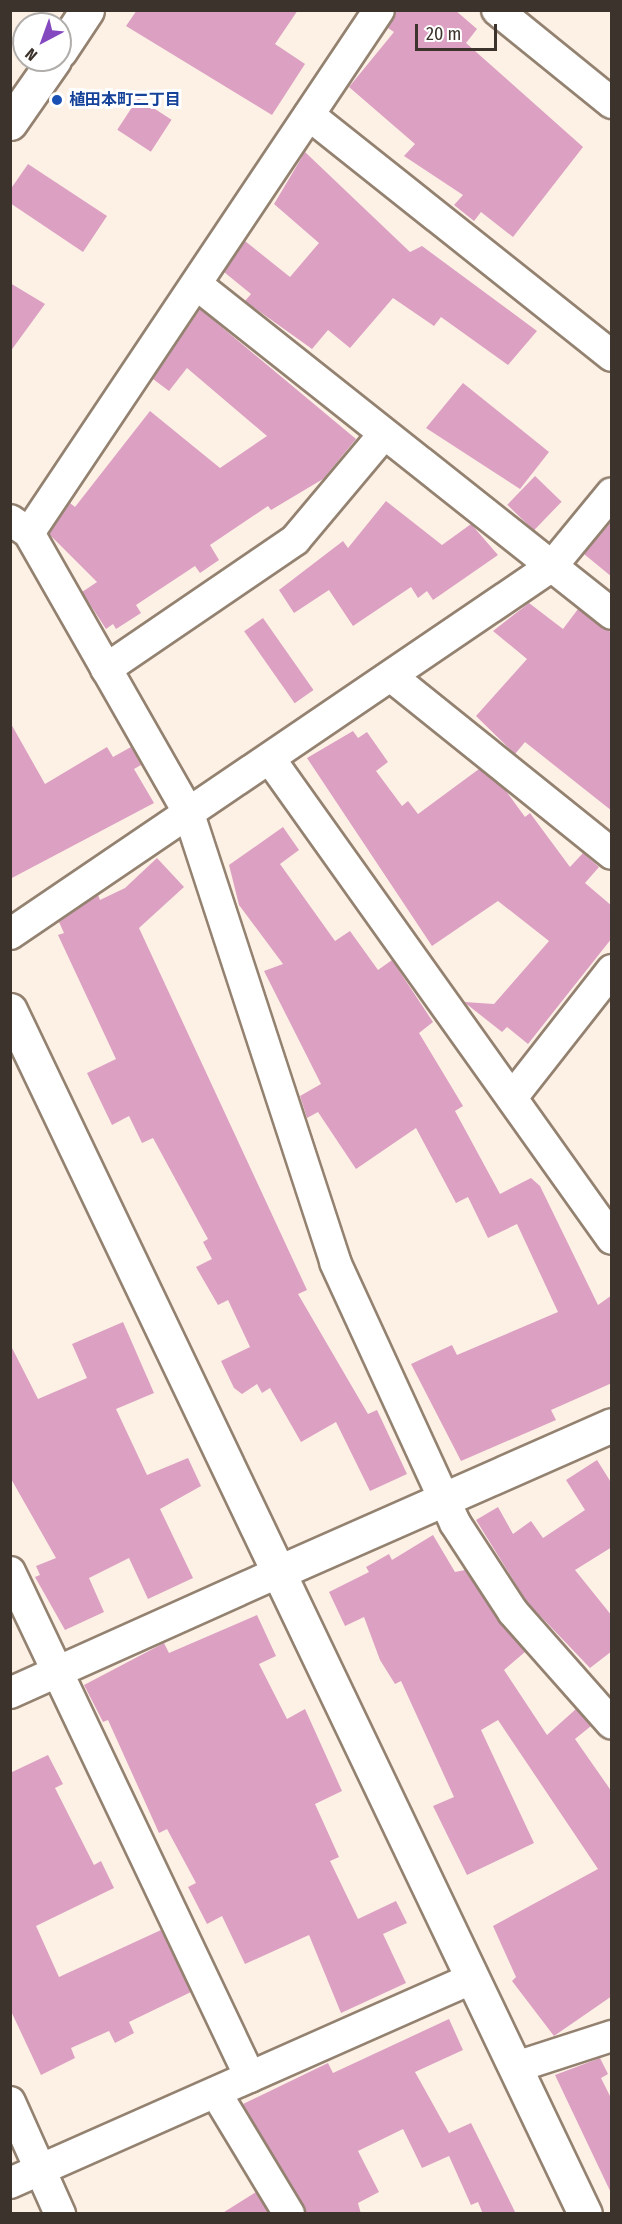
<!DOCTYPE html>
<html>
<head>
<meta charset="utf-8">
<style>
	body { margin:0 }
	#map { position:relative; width:622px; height:2224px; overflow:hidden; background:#fdf1e6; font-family:"Fira Sans Condensed","Noto Sans JP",sans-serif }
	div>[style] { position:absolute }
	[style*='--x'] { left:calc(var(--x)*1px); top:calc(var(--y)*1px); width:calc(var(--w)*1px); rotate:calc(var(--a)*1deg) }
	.building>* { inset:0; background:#dca0c2; transform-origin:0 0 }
	.roads { filter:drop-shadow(2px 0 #948271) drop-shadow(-2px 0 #948271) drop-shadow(0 2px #948271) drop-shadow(0 -2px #948271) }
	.minor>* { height:30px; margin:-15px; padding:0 15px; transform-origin:15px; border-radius:15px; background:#fff }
	.tertiary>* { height:33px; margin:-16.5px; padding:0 16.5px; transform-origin:16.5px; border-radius:16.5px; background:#fff }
	.dots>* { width:16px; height:16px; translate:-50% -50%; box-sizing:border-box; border:3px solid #fff; border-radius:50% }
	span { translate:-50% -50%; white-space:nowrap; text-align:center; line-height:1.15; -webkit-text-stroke:6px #fff; paint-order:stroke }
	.transit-label { font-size:16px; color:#164399; font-weight:700 }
	.left { translate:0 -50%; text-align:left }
	.frame { position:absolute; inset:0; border:12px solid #3b332c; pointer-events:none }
	.north { position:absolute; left:12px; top:12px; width:60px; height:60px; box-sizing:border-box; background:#fff; border:2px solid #b1adab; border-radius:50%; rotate:221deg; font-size:16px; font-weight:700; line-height:24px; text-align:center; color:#3b332c }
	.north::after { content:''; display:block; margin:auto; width:21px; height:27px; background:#8549bf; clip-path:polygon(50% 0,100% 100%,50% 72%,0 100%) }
	.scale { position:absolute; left:415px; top:24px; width:82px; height:27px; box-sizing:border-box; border:3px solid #3b332c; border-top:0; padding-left:8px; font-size:18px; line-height:21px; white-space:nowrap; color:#3b332c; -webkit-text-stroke:4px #fff; paint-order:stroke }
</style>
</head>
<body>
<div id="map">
	<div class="building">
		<div style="clip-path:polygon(137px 10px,298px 10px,275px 44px,305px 64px,272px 115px,126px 26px)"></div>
		<div style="clip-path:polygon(396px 10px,455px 10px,477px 29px,466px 43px,583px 147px,513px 237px,481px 212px,474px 221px,454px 205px,463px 195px,404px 156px,415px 144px,349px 87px,394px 32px,388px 28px)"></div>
		<div style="left:138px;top:98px;width:40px;height:38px;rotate:33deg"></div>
		<div style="clip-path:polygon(305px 152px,410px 252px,422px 246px,537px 331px,508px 365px,441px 317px,434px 326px,393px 298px,350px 348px,328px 330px,312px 349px,245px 301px,251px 294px,224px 272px,245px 241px,290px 277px,319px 243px,274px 204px)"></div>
		<div style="clip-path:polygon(28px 164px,107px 216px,83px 252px,10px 203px,10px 190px)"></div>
		<div style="clip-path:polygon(10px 283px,45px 304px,10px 352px)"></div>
		<div style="clip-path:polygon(200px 309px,356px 439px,323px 479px,271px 510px,268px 506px,210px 545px,219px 560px,200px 573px,195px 566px,136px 605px,141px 613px,116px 629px,113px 624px,106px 629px,82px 592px,97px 582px,49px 534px,70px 503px,75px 507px,150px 411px,220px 468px,267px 436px,187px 368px,169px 391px,153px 379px)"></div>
		<div style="clip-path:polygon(463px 383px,549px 452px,520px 489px,426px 428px)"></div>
		<div style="left:535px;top:476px;width:37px;height:40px;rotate:44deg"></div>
		<div style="clip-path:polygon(386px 501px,442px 545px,471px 524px,498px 555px,433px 600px,427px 591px,418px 598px,411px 587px,353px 626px,329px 590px,294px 613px,279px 590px,343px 541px,348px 548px)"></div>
		<div style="clip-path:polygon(612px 521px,612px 577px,584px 554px)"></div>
		<div style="clip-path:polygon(529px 603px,563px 629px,578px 609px,612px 633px,612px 811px,525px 742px,515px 754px,476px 716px,527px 659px,493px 631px)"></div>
		<div style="left:263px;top:618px;width:88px;height:23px;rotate:55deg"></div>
		<div style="clip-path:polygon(10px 722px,45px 784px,107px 747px,113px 757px,131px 747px,141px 765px,134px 769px,154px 803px,10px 879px)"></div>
		<div style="clip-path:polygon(353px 731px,358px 738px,367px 732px,388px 762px,376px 771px,402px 806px,408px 801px,418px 814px,479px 769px,506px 791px,525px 817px,530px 813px,570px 867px,583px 853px,599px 867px,585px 883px,612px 906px,612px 938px,528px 1044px,507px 1027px,502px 1032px,464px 1002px,494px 1004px,549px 941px,498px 901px,432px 946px,307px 758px)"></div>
		<div style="clip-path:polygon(283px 827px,299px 850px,280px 864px,335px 941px,350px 931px,378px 970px,392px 960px,433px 1022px,419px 1033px,463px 1106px,455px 1111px,500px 1194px,531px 1178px,540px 1186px,598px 1305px,612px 1295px,612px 1383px,551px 1410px,556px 1420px,461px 1461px,411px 1364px,452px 1345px,457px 1355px,558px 1312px,517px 1224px,488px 1238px,468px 1197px,456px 1203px,416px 1128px,356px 1169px,318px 1112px,307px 1118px,300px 1096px,321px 1084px,264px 971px,283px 964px,239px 905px,229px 865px)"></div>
		<div style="clip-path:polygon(157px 858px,184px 887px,139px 928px,307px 1290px,298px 1294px,368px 1414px,377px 1410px,407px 1474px,370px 1491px,336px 1422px,301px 1442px,270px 1388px,262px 1393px,257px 1384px,242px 1394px,234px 1388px,221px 1361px,250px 1347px,228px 1300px,218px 1305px,196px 1267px,212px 1259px,203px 1242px,208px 1239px,153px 1138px,142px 1143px,129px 1116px,112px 1125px,87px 1073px,116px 1059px,58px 935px,64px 933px,59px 922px,98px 895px,100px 900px,125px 888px)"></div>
		<div style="clip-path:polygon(123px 1322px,154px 1393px,116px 1409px,147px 1475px,188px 1458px,201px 1486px,160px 1509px,193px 1578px,148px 1599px,129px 1558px,89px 1578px,104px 1612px,65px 1630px,35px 1577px,40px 1575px,36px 1566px,56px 1558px,10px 1477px,10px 1344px,38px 1399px,87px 1378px,72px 1344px)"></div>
		<div style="clip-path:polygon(597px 1460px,612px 1484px,612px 1547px,575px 1570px,612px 1616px,612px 1651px,590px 1668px,527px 1602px,476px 1520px,498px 1507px,513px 1534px,531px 1521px,543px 1538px,585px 1510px,566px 1480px)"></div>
		<div style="clip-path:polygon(433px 1535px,455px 1572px,465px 1570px,525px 1652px,504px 1670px,547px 1735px,576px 1709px,591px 1726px,575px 1739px,612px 1792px,612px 1996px,554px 2036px,512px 1981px,516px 1977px,493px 1926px,598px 1869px,498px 1720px,481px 1730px,534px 1843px,467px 1875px,433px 1806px,454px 1797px,401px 1681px,395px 1684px,380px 1660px,364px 1617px,345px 1626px,329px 1592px,369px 1572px,366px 1567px,389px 1554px,392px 1560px)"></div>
		<div style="clip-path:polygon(257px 1615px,276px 1656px,259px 1664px,287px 1719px,305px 1709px,342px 1791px,315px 1804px,339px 1857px,330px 1861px,358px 1919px,396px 1901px,407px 1923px,383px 1934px,406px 1983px,341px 2013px,309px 1935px,245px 1964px,222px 1916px,207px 1924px,188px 1887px,196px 1883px,167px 1829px,159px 1833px,108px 1720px,103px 1722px,84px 1685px,164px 1643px,169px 1653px)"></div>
		<div style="clip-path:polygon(48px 1755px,63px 1784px,55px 1788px,94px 1865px,101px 1861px,114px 1888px,36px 1926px,59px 1977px,161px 1930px,191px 1992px,129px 2022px,134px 2033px,115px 2043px,109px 2031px,71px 2048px,75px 2058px,41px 2075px,10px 2009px,10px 1773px)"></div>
		<div style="clip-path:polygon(449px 2019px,463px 2050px,415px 2072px,449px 2133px,471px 2123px,516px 2214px,483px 2214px,478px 2202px,471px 2205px,449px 2156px,422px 2168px,403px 2129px,358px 2151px,379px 2192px,358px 2203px,361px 2214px,306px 2214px,243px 2104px,328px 2063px,333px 2073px)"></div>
		<div style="clip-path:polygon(600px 2058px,608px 2074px,601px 2078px,612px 2100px,612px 2195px,555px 2075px)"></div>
		<div style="clip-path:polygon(256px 2192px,269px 2214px,221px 2214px)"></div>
	</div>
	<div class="roads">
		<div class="minor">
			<div style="--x:497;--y:10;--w:148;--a:39"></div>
			<div style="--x:309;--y:115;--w:387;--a:38.5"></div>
			<div style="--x:196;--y:284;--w:531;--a:38.42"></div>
			<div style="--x:10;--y:520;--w:23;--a:34"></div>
			<div style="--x:29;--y:533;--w:323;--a:60.3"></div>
			<div style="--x:189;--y:814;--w:471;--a:71.9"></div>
			<div style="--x:335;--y:1262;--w:287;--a:65.3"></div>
			<div style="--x:455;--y:1523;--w:106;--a:56.9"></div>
			<div style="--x:513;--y:1612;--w:149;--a:48.5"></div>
			<div style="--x:29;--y:533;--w:629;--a:-56.21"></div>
			<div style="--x:106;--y:669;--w:229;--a:-34.3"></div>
			<div style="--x:295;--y:540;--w:138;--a:-50"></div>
			<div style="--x:392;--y:677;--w:282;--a:38.8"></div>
			<div style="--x:270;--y:759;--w:589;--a:54.53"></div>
			<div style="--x:10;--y:934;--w:655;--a:-34.18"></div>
			<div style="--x:552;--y:566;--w:94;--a:-50.6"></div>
			<div style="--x:514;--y:1095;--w:159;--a:-51.9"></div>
			<div style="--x:10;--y:1572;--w:559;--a:64.58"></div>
			<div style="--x:10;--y:1693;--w:297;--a:-24.2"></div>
			<div style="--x:516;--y:2067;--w:101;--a:-17.9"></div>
			<div style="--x:216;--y:2093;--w:141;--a:58.9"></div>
			<div style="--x:10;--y:2102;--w:123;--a:65.9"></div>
			<div style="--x:10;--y:2183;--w:506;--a:-23.88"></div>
		</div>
		<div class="tertiary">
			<div style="--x:60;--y:51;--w:49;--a:-56.6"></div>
			<div style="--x:10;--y:123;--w:77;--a:-55.1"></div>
			<div style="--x:10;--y:1010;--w:1334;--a:64.47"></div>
			<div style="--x:281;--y:1571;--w:362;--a:-23.8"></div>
		</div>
	</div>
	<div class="dots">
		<div style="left:57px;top:100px;background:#1a4fb4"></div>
	</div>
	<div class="transit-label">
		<span class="left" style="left:69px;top:100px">植田本町二丁目</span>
	</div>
	<div class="frame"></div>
	<div class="north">N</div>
	<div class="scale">20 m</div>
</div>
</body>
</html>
